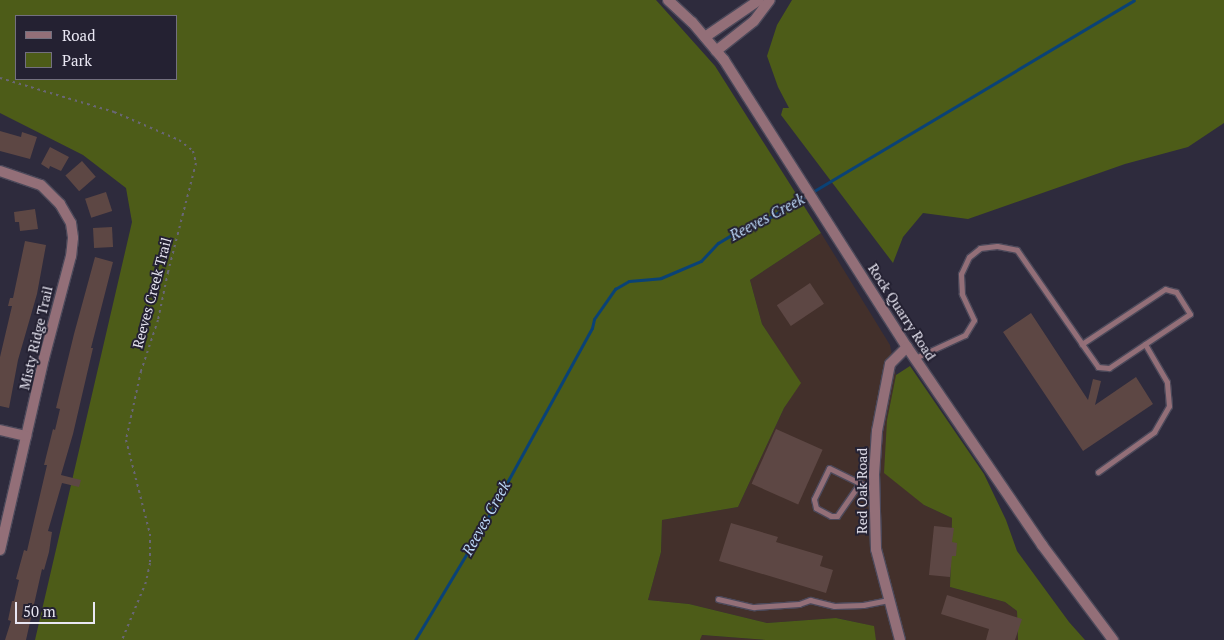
<!DOCTYPE html>
<html>
<head>
<meta charset="utf-8">
<style>
	body { margin:0 }
	#map { position:relative; width:1224px; height:640px; overflow:hidden; background:#2e2b3d; font-family:"PT Serif",serif }
	div>[style] { position:absolute }
	[style*='--x'] { left:calc(var(--x)*1px); top:calc(var(--y)*1px); width:calc(var(--w)*1px); rotate:calc(var(--a)*1deg) }
	.industrial>* { inset:0; background:#43302b }
	.green>* { inset:0; background:#4d5c18 }
	.stream>* { height:3px; margin:-1.5px; padding:0 1.5px; transform-origin:1.5px; border-radius:1.5px; background:#0a4276 }
	.building>* { inset:0; background:#5d4744; transform-origin:0 0 }
	.path>* { height:2px; margin-top:-1px; transform-origin:0; background:repeating-linear-gradient(90deg,#696676 0 2.5px,transparent 0 6.5px) }
	.roads { filter:drop-shadow(1px 0 #4c495a) drop-shadow(-1px 0 #4c495a) drop-shadow(0 1px #4c495a) drop-shadow(0 -1px #4c495a) }
	.service>* { height:5px; margin:-2.5px; padding:0 2.5px; transform-origin:2.5px; border-radius:2.5px; background:#936f78 }
	.minor>* { height:10px; margin:-5px; padding:0 5px; transform-origin:5px; border-radius:5px; background:#936f78 }
	.tertiary>* { height:10px; margin:-5px; padding:0 5px; transform-origin:5px; border-radius:5px; background:#936f78 }
	span { translate:-50% -50%; white-space:nowrap; text-align:center; line-height:1.15; -webkit-text-stroke:4px #242132; paint-order:stroke }
	.street-label { font-size:14px; color:#e9e7f3 }
	.water-label { font-size:15px; color:#bbd7f7; font-style:italic }
	.legend { position:absolute; left:15px; top:15px; width:162px; height:65px; box-sizing:border-box; background:#242132; border:1px solid #73707f; margin:0; padding:6px 9px; list-style:none; font-size:15px; color:#e9e7f3 }
	.legend li { display:flex; align-items:center; gap:10px; height:25px }
	.legend b { width:25px; border:1px solid #73707f }
	.scale { position:absolute; left:15px; top:602px; width:80px; height:22px; box-sizing:border-box; border:2px solid #e9e7f3; border-top:0; padding-left:6px; font-size:15px; line-height:18px; white-space:nowrap; color:#e9e7f3; -webkit-text-stroke:4px #242132; paint-order:stroke }
</style>
</head>
<body>
<div id="map">
	<div class="industrial">
		<div style="clip-path:polygon(821px 233px,890px 345px,896px 375px,887px 420px,924px 505px,952px 518px,950px 587px,1005px 602px,1017px 611px,1018px 640px,876px 640px,873px 626px,837px 618px,767px 623px,689px 604px,648px 600px,661px 552px,662px 520px,738px 507px,784px 408px,800px 383px,762px 324px,750px 280px)"></div>
		<div style="clip-path:polygon(701px 635px,766px 640px,700px 640px)"></div>
	</div>
	<div class="green">
		<div style="clip-path:polygon(evenodd,0 0,656px 0,715px 66px,821px 233px,750px 280px,762px 324px,801px 383px,784px 408px,738px 507px,662px 520px,661px 552px,648px 600px,689px 604px,767px 623px,836px 618px,874px 626px,876px 640px,766px 640px,702px 635px,700px 640px,35px 640px,132px 222px,126px 188px,83px 155px,0 113px,0 0,16px 16px,176px 16px,176px 79px,16px 79px,16px 16px)"></div>
		<div style="clip-path:polygon(792px 0,1224px 0,1224px 123px,1188px 147px,1125px 164px,968px 219px,923px 213px,903px 237px,893px 263px,781px 115px,783px 108px,789px 108px,778px 87px,767px 56px,777px 25px)"></div>
		<div style="clip-path:polygon(910px 366px,984px 474px,1006px 520px,1017px 551px,1069px 622px,1085px 640px,1018px 640px,1017px 611px,1005px 602px,950px 587px,952px 518px,924px 505px,884px 473px,887px 420px,896px 375px)"></div>
	</div>
	<div class="stream">
		<div style="--x:415;--y:640;--w:131;--a:-59.1"></div>
		<div style="--x:482;--y:528;--w:228;--a:-61.2"></div>
		<div style="--x:592;--y:328;--w:9;--a:-77"></div>
		<div style="--x:594;--y:319;--w:37;--a:-55"></div>
		<div style="--x:615;--y:289;--w:16;--a:-30"></div>
		<div style="--x:629;--y:281;--w:32;--a:-5"></div>
		<div style="--x:661;--y:278;--w:43;--a:-23"></div>
		<div style="--x:701;--y:261;--w:25;--a:-47"></div>
		<div style="--x:718;--y:243;--w:23;--a:-31"></div>
		<div style="--x:738;--y:231;--w:14;--a:-12"></div>
		<div style="--x:752;--y:228;--w:17;--a:-31"></div>
		<div style="--x:767;--y:219;--w:427;--a:-30.8"></div>
	</div>
	<div class="building">
		<div style="clip-path:polygon(0 131px,21px 137px,22px 132px,37px 137px,30px 159px,0 151px)"></div>
		<div style="clip-path:polygon(50px 147px,69px 157px,61px 171px,50px 166px,49px 169px,41px 164px)"></div>
		<div style="left:82px;top:161px;width:21px;height:22px;rotate:49deg"></div>
		<div style="left:106px;top:192px;width:20px;height:22px;rotate:72deg"></div>
		<div style="clip-path:polygon(35px 209px,38px 229px,20px 231px,19px 222px,15px 222px,14px 212px)"></div>
		<div style="left:112px;top:227px;width:20px;height:19px;rotate:87deg"></div>
		<div style="clip-path:polygon(25px 241px,46px 245px,37px 294px,18px 360px,9px 408px,0 406px,0 357px,12px 306px,8px 306px,10px 298px,13px 298px)"></div>
		<div style="clip-path:polygon(95px 257px,113px 262px,91px 348px,93px 348px,73px 434px,61px 475px,81px 480px,79px 487px,62px 483px,48px 531px,52px 532px,49px 552px,44px 570px,42px 569px,26px 640px,5px 640px,11px 621px,8px 620px,12px 601px,14px 601px,19px 580px,16px 579px,24px 550px,27px 551px,47px 465px,44px 465px,53px 429px,55px 430px,60px 409px,56px 408px,74px 334px)"></div>
		<div style="left:810px;top:283px;width:25px;height:40px;rotate:56deg"></div>
		<div style="clip-path:polygon(1031px 313px,1088px 400px,1093px 379px,1101px 381px,1095px 405px,1136px 377px,1153px 404px,1083px 451px,1003px 332px)"></div>
		<div style="left:776px;top:429px;width:51px;height:60px;rotate:24deg"></div>
		<div style="clip-path:polygon(731px 523px,778px 537px,776px 542px,823px 556px,820px 566px,833px 570px,826px 593px,719px 561px)"></div>
		<div style="clip-path:polygon(934px 526px,954px 528px,952px 542px,957px 543px,956px 556px,952px 556px,950px 577px,929px 575px)"></div>
		<div style="clip-path:polygon(947px 595px,1022px 619px,1015px 640px,986px 640px,989px 629px,941px 614px)"></div>
	</div>
	<div class="path">
		<div style="--x:0;--y:78;--w:119;--a:16.6"></div>
		<div style="--x:114;--y:112;--w:71;--a:23.3"></div>
		<div style="--x:179;--y:140;--w:18;--a:38"></div>
		<div style="--x:193;--y:151;--w:12;--a:76"></div>
		<div style="--x:196;--y:163;--w:113;--a:104.4"></div>
		<div style="--x:168;--y:272;--w:49;--a:101.8"></div>
		<div style="--x:158;--y:320;--w:54;--a:108.4"></div>
		<div style="--x:141;--y:371;--w:71;--a:102.3"></div>
		<div style="--x:126;--y:440;--w:97;--a:75.7"></div>
		<div style="--x:150;--y:534;--w:29;--a:90"></div>
		<div style="--x:150;--y:563;--w:19;--a:102"></div>
		<div style="--x:146;--y:582;--w:63;--a:112.5"></div>
	</div>
	<div class="roads">
		<div class="service">
			<div style="--x:915;--y:358;--w:55;--a:-24.7"></div>
			<div style="--x:965;--y:335;--w:17;--a:-59"></div>
			<div style="--x:974;--y:320;--w:29;--a:-115"></div>
			<div style="--x:962;--y:294;--w:20;--a:-93"></div>
			<div style="--x:961;--y:274;--w:19;--a:-65"></div>
			<div style="--x:969;--y:257;--w:14;--a:-39"></div>
			<div style="--x:980;--y:248;--w:17;--a:-7"></div>
			<div style="--x:997;--y:246;--w:20;--a:11"></div>
			<div style="--x:1017;--y:250;--w:114;--a:55.3"></div>
			<div style="--x:1082;--y:344;--w:28;--a:55"></div>
			<div style="--x:1098;--y:367;--w:11;--a:5"></div>
			<div style="--x:1109;--y:368;--w:97;--a:-33.7"></div>
			<div style="--x:1190;--y:314;--w:26;--a:-122"></div>
			<div style="--x:1176;--y:292;--w:11;--a:-165"></div>
			<div style="--x:1165;--y:289;--w:100;--a:146.5"></div>
			<div style="--x:1098;--y:472;--w:69;--a:-35.5"></div>
			<div style="--x:1154;--y:432;--w:30;--a:-60"></div>
			<div style="--x:1169;--y:406;--w:24;--a:-95"></div>
			<div style="--x:1167;--y:382;--w:44;--a:-120.1"></div>
			<div style="--x:860;--y:483;--w:40;--a:124.9"></div>
			<div style="--x:837;--y:516;--w:6;--a:180"></div>
			<div style="--x:831;--y:516;--w:17;--a:-152"></div>
			<div style="--x:816;--y:508;--w:9;--a:-103"></div>
			<div style="--x:814;--y:499;--w:34;--a:-64"></div>
			<div style="--x:829;--y:468;--w:34;--a:26"></div>
			<div style="--x:860;--y:483;--w:16;--a:27"></div>
			<div style="--x:718;--y:599;--w:37;--a:13"></div>
			<div style="--x:754;--y:607;--w:45;--a:-3.8"></div>
			<div style="--x:799;--y:604;--w:12;--a:-20"></div>
			<div style="--x:810;--y:600;--w:25;--a:14"></div>
			<div style="--x:834;--y:606;--w:29;--a:-2"></div>
			<div style="--x:863;--y:605;--w:26;--a:-11"></div>
		</div>
		<div class="minor">
			<div style="--x:705;--y:37;--w:65;--a:-34.4"></div>
			<div style="--x:716;--y:51;--w:48;--a:-38.3"></div>
			<div style="--x:754;--y:21;--w:26;--a:-53"></div>
			<div style="--x:0;--y:171;--w:43;--a:18.9"></div>
			<div style="--x:41;--y:185;--w:27;--a:45"></div>
			<div style="--x:60;--y:204;--w:22;--a:60"></div>
			<div style="--x:71;--y:223;--w:15;--a:82"></div>
			<div style="--x:73;--y:238;--w:18;--a:96"></div>
			<div style="--x:71;--y:256;--w:106;--a:104.8"></div>
			<div style="--x:44;--y:358;--w:197;--a:102.9"></div>
			<div style="--x:0;--y:430;--w:27;--a:13"></div>
		</div>
		<div class="tertiary">
			<div style="--x:668;--y:0;--w:33;--a:43"></div>
			<div style="--x:692;--y:22;--w:50;--a:49.9"></div>
			<div style="--x:724;--y:60;--w:340;--a:57.5"></div>
			<div style="--x:907;--y:347;--w:240;--a:55.7"></div>
			<div style="--x:1042;--y:545;--w:119;--a:53.2"></div>
			<div style="--x:900;--y:640;--w:94;--a:-104.8"></div>
			<div style="--x:876;--y:549;--w:74;--a:-91.5"></div>
			<div style="--x:874;--y:475;--w:44;--a:-86.1"></div>
			<div style="--x:877;--y:431;--w:68;--a:-79"></div>
			<div style="--x:890;--y:364;--w:24;--a:-45"></div>
		</div>
	</div>
	<div class="street-label">
		<span style="left:152px;top:293px;rotate:-75deg">Reeves Creek Trail</span>
		<span style="left:902px;top:312px;rotate:57deg">Rock Quarry Road</span>
		<span style="left:36px;top:338px;rotate:-77deg">Misty Ridge Trail</span>
		<span style="left:862px;top:491px;rotate:-90deg">Red Oak Road</span>
	</div>
	<div class="water-label">
		<span style="left:767px;top:217px;rotate:-28deg">Reeves Creek</span>
		<span style="left:486px;top:518px;rotate:-61deg">Reeves Creek</span>
	</div>
	<ul class="legend">
	<li><b style="height:6px;background:#936f78"></b>Road</li>
	<li><b style="height:14px;background:#4d5c18"></b>Park</li>
	</ul>
	<div class="scale">50 m</div>
</div>
</body>
</html>
